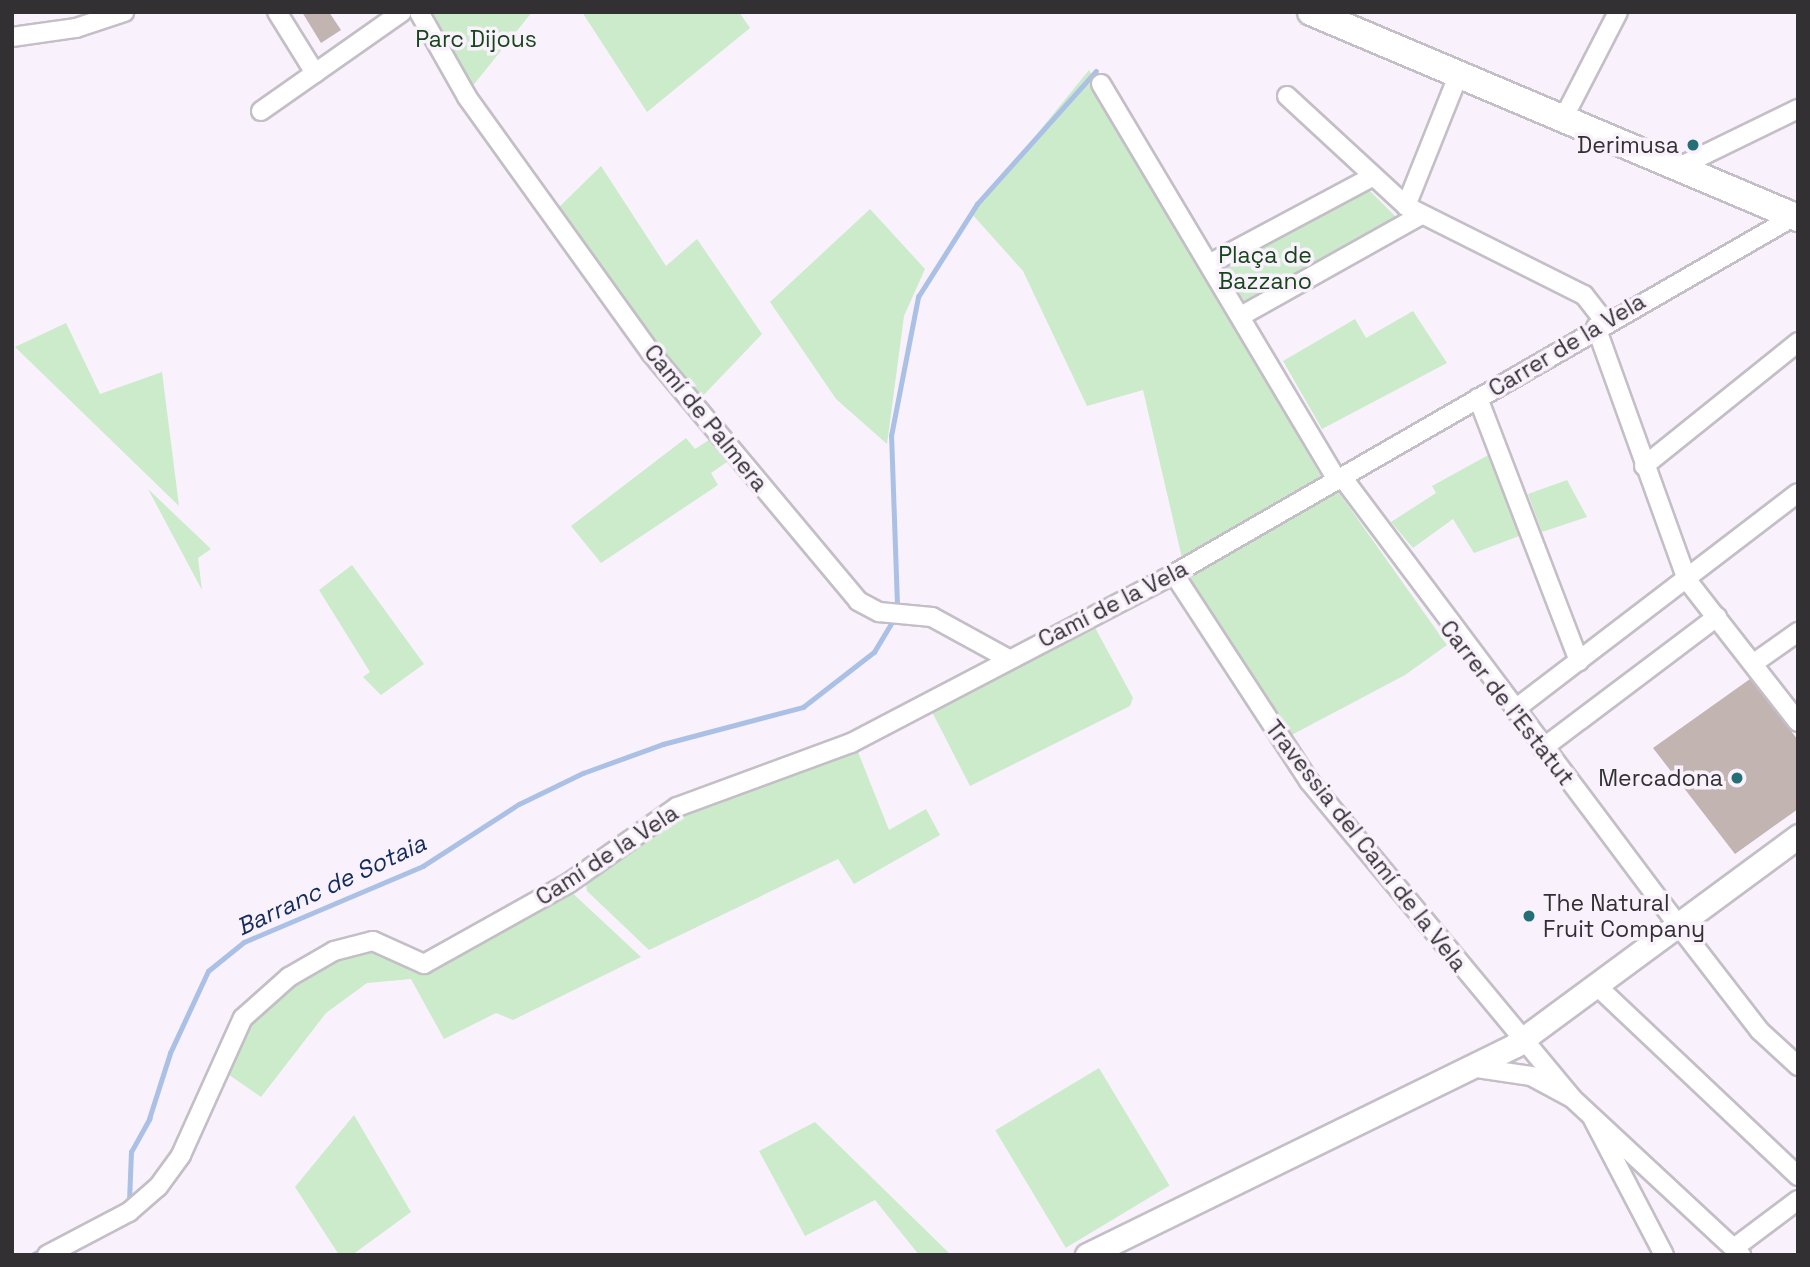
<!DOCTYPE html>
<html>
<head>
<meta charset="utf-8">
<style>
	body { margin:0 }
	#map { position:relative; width:1810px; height:1267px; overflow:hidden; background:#f9f2fc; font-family:"Space Grotesk",sans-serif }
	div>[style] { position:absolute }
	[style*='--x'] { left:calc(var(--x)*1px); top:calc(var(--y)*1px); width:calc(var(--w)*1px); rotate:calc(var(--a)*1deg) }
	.green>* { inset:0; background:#cbebca; transform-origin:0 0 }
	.stream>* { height:4.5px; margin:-2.25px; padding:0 2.25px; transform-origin:2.25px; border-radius:2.25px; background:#abc0e5 }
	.building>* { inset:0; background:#c1b4b1 }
	.roads { filter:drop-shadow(2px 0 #c4bec7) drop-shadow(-2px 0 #c4bec7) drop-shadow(0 2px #c4bec7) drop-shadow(0 -2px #c4bec7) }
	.minor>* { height:18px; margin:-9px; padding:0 9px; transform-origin:9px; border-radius:9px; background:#fff }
	.major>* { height:23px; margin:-11.5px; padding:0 11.5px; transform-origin:11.5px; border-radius:11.5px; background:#fff }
	.highway>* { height:26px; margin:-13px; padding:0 13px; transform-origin:13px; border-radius:13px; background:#fff }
	.dots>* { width:19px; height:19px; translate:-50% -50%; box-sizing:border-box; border:4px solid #f9f2fc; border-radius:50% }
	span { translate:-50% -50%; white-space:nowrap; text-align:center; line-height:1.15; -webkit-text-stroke:7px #f9f2fc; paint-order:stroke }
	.park-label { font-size:23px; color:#17451a }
	.poi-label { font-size:23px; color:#323033 }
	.right { translate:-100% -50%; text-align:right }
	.left { translate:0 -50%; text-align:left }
	.street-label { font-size:23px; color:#323033 }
	.water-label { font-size:24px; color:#142c59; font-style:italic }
	.frame { position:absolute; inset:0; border:14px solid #323033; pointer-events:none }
</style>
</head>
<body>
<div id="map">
	<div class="green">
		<div style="clip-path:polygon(429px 12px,532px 12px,471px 88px)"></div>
		<div style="clip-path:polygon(582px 12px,739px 12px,750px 28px,647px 112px)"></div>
		<div style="clip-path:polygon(1089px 70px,1323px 480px,1182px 558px,1143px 390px,1087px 406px,1023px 271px,972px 214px)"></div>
		<div style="clip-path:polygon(601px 166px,666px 266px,697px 239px,762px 334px,697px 402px,553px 213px)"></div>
		<div style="clip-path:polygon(1366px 187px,1399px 220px,1245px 302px,1226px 273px,1227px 262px)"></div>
		<div style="clip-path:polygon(870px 209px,925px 269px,904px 316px,887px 444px,836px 399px,770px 302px)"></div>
		<div style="clip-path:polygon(1413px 311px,1447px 363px,1322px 429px,1283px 361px,1355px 319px,1366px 338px)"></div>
		<div style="clip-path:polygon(66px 323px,100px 394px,162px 372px,179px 506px,15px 347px)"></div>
		<div style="clip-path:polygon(686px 438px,695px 449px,712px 438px,730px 460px,711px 473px,718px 485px,601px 563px,571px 526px)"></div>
		<div style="clip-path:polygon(1492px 453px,1522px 535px,1474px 553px,1453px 519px,1413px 548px,1391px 522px,1436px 493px,1432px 486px)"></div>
		<div style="clip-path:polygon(1567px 480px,1587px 517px,1542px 532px,1528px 494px)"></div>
		<div style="clip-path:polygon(1335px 487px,1447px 645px,1405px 675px,1284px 739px,1182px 579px)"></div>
		<div style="clip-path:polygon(148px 489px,211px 549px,198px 558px,202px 590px)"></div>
		<div style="clip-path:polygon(352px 565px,424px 664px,381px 695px,363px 677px,370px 672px,319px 590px)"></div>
		<div style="clip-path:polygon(1092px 622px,1133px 698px,1130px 706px,970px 786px,928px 704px)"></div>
		<div style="clip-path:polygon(858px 752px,889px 830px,926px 809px,940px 835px,854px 884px,838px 859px,649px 950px,587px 891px,585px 878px,671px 815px)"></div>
		<div style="clip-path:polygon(567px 888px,641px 957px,513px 1020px,496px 1013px,444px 1039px,411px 979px,367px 983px,326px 1013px,261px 1097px,219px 1068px,254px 1017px,303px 972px,368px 946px,418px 974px)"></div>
		<div style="left:1099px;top:1068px;width:137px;height:121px;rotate:59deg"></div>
		<div style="clip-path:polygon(354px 1115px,411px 1212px,352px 1255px,339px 1255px,295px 1187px)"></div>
		<div style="clip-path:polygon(815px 1122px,951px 1255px,919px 1255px,875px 1200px,805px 1236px,759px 1151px)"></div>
	</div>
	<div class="stream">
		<div style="--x:897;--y:605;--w:169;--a:-92"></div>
		<div style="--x:891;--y:436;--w:142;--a:-79"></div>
		<div style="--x:918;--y:297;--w:110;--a:-57.6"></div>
		<div style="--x:977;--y:204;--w:178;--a:-48.2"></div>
		<div style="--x:129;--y:1201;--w:49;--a:-87.7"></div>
		<div style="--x:131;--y:1152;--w:38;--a:-61"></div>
		<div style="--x:149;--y:1119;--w:69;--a:-72.3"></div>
		<div style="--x:170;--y:1053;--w:90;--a:-65.1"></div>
		<div style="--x:208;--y:971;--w:46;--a:-38.9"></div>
		<div style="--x:244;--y:942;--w:194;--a:-23"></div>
		<div style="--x:423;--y:866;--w:114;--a:-32.9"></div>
		<div style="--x:519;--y:804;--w:71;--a:-25.8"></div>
		<div style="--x:583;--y:773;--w:85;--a:-19.9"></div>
		<div style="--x:663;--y:744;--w:145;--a:-14.8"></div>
		<div style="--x:803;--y:707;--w:90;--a:-37.8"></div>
		<div style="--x:874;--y:652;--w:37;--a:-59"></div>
		<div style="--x:32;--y:1255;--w:13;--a:-29"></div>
	</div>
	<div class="building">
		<div style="clip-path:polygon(302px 12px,329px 12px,341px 30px,321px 43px)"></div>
		<div style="clip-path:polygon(1750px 679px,1798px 740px,1798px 809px,1735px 854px,1653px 748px)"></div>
	</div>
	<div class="roads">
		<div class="minor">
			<div style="--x:277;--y:12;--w:72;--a:58.1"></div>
			<div style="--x:419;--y:12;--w:98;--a:60.5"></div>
			<div style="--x:467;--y:97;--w:315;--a:54.3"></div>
			<div style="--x:651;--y:353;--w:323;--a:50.1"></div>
			<div style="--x:858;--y:601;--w:24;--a:28"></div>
			<div style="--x:879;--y:612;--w:53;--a:5.4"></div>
			<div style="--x:932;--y:617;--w:85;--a:28.7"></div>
			<div style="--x:12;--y:37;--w:65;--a:-8"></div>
			<div style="--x:76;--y:28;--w:51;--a:-18.4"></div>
			<div style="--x:1101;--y:84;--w:461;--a:59.2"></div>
			<div style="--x:1287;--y:96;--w:162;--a:42.7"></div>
			<div style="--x:1406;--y:206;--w:199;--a:26.6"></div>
			<div style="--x:1584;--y:295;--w:33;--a:52"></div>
			<div style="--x:261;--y:111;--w:172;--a:-35.1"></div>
			<div style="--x:1563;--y:119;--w:120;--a:-62.8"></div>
			<div style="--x:1677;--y:168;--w:135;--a:-26"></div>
			<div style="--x:1406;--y:206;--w:140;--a:-68.2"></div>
			<div style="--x:1209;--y:264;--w:183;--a:-28.1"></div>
			<div style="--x:1241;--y:316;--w:206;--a:-29.3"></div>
			<div style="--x:1596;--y:327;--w:269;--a:70.2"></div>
			<div style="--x:1687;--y:580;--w:180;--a:52"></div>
			<div style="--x:1478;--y:398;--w:282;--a:69"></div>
			<div style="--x:1644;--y:466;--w:198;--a:-38.8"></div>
			<div style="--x:1342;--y:477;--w:560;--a:53.13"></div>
			<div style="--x:1678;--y:925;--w:134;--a:52.3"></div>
			<div style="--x:1760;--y:1031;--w:52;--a:42.6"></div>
			<div style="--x:1174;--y:574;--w:247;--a:56.9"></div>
			<div style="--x:1309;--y:781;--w:412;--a:50.3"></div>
			<div style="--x:1572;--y:1098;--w:47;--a:-151.8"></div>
			<div style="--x:1531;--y:1076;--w:63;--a:-171.7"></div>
			<div style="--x:1754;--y:663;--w:54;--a:-35.2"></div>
			<div style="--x:1514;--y:710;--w:357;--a:-37.4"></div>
			<div style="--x:1543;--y:748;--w:218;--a:-37"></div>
			<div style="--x:1597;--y:986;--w:277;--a:43.4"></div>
			<div style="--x:1572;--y:1098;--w:231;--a:42.9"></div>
			<div style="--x:1593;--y:1119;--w:153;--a:62.4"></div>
			<div style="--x:1734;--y:1248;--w:80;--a:-36.9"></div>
			<div style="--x:47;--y:1255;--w:93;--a:-27.7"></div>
			<div style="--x:129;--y:1212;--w:38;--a:-41"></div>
			<div style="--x:158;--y:1187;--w:39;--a:-54"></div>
			<div style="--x:181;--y:1155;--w:150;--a:-65.7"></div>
			<div style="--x:243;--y:1018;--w:62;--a:-41.7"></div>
			<div style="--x:289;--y:977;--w:52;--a:-30"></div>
			<div style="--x:334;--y:951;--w:40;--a:-14.4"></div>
			<div style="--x:373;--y:941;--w:56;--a:24.3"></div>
			<div style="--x:424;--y:964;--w:166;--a:-29.2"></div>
			<div style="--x:569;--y:883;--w:132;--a:-35.1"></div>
			<div style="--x:677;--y:807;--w:185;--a:-20.2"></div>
			<div style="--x:851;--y:743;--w:365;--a:-27.6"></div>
			<div style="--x:1174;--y:574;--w:715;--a:-29.97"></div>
		</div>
		<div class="major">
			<div style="--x:1087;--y:1255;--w:477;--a:-26.1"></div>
			<div style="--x:1515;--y:1045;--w:352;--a:-36.4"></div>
		</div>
		<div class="highway">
			<div style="--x:1311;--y:12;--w:529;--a:22.93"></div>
		</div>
	</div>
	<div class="dots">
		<div style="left:1693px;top:145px;background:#246f75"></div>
		<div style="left:1737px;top:778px;background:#246f75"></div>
		<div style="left:1529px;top:916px;background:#246f75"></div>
	</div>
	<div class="park-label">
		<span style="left:476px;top:39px">Parc Dijous</span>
		<span style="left:1265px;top:268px">Plaça de<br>Bazzano</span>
	</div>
	<div class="poi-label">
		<span class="right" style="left:1679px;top:145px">Derimusa</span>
		<span class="right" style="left:1723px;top:778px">Mercadona</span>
		<span class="left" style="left:1543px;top:916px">The Natural<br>Fruit Company</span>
	</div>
	<div class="street-label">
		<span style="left:1567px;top:345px;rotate:-31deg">Carrer de la Vela</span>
		<span style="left:706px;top:418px;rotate:51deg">Camí de Palmera</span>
		<span style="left:1113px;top:604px;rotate:-27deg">Camí de la Vela</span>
		<span style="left:1507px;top:703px;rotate:52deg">Carrer de l'Estatut</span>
		<span style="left:1366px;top:846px;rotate:52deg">Travessia del Camí de la Vela</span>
		<span style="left:607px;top:855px;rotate:-33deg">Camí de la Vela</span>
	</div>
	<div class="water-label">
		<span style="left:331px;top:885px;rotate:-25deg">Barranc de Sotaia</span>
	</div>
	<div class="frame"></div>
</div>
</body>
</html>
